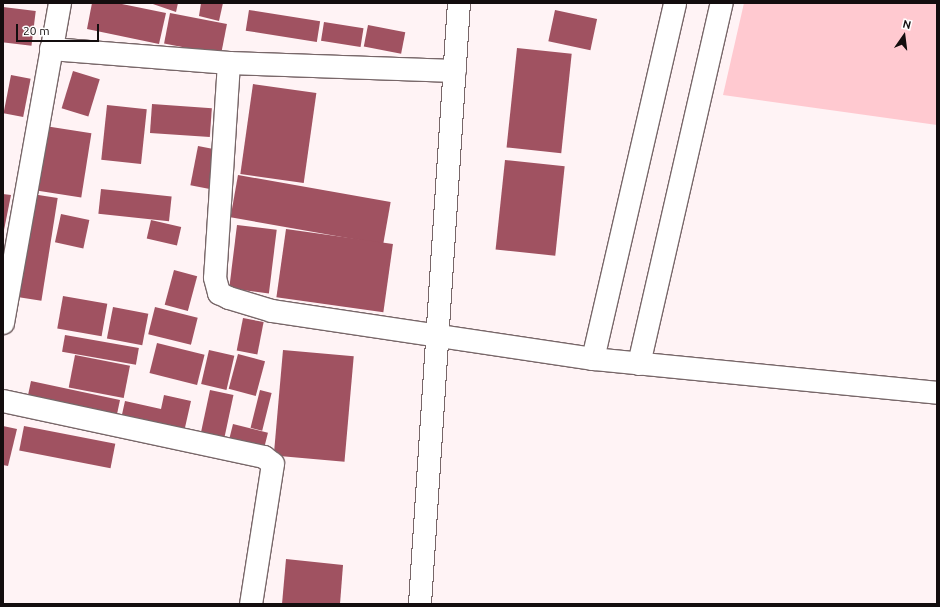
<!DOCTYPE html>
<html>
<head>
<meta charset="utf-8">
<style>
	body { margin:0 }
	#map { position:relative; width:940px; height:607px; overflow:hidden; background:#fff3f5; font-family:Ubuntu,sans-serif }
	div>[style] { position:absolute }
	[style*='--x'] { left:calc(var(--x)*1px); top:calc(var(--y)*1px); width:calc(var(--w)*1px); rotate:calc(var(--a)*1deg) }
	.green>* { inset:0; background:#ffc9d0 }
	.building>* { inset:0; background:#a05261; transform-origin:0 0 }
	.roads { filter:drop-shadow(1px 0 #786769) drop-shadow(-1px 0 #786769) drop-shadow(0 1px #786769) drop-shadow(0 -1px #786769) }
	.minor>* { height:22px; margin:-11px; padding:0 11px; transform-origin:11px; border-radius:11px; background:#fff }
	span { translate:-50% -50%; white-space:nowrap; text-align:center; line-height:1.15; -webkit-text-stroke:3.5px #fff; paint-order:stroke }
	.frame { position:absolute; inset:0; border:4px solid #130d0e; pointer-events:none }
	.north { position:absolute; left:884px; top:16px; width:40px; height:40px; -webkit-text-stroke:3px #fff; paint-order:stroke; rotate:14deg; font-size:11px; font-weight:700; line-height:16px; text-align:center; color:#130d0e }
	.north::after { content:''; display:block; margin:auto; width:14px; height:18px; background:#130d0e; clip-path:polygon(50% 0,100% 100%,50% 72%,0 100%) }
	.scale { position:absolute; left:16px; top:24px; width:83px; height:18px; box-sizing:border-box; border:2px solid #130d0e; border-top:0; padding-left:5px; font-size:12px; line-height:14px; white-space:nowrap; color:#130d0e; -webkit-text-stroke:3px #fff; paint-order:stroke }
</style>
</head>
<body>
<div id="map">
	<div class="green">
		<div style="clip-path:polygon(744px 3px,937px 3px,937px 125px,723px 95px)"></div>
	</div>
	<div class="building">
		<div style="clip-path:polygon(92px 3px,117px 3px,166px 13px,159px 44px,87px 29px)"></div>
		<div style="clip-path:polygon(150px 3px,178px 3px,176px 12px)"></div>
		<div style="clip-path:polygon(201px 3px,223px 3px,219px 21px,199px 16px)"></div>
		<div style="left:3px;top:7px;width:33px;height:35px;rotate:7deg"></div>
		<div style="left:249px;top:10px;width:72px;height:21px;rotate:9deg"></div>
		<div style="left:555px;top:10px;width:43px;height:32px;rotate:12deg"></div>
		<div style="left:170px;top:13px;width:58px;height:31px;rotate:11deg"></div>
		<div style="left:324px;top:22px;width:40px;height:19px;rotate:9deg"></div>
		<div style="left:368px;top:25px;width:38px;height:22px;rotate:11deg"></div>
		<div style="left:517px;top:48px;width:55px;height:100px;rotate:6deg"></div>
		<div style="left:73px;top:71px;width:28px;height:39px;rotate:17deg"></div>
		<div style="left:11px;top:75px;width:20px;height:39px;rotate:11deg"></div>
		<div style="left:253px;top:84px;width:64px;height:91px;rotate:8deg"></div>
		<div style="left:152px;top:104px;width:60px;height:29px;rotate:4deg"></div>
		<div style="left:107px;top:105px;width:40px;height:55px;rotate:6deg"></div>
		<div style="left:45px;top:126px;width:47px;height:65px;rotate:9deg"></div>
		<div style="left:198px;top:146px;width:21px;height:40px;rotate:11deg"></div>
		<div style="left:505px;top:160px;width:60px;height:90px;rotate:6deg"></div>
		<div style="left:238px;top:175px;width:155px;height:43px;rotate:10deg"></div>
		<div style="left:101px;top:189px;width:71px;height:25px;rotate:6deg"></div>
		<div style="clip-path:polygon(3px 194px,11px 195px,4px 230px,3px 230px)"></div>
		<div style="left:32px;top:194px;width:26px;height:104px;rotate:9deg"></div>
		<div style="left:61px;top:214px;width:29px;height:29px;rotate:12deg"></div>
		<div style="left:151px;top:220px;width:31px;height:19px;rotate:13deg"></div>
		<div style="left:237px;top:225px;width:40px;height:64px;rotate:7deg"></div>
		<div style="left:286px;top:229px;width:108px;height:69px;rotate:8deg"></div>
		<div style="left:174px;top:270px;width:24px;height:36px;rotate:15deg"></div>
		<div style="left:63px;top:296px;width:45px;height:33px;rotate:10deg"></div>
		<div style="left:113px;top:307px;width:36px;height:32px;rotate:11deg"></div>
		<div style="left:155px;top:307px;width:44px;height:28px;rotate:14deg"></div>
		<div style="left:243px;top:318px;width:21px;height:33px;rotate:11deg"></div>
		<div style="left:65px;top:335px;width:75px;height:17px;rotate:10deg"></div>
		<div style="left:157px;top:343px;width:49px;height:31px;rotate:14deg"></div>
		<div style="left:209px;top:350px;width:26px;height:35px;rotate:13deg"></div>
		<div style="left:283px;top:350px;width:71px;height:106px;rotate:5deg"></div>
		<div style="left:238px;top:354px;width:28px;height:36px;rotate:15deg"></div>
		<div style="left:75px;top:355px;width:56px;height:33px;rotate:11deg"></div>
		<div style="left:31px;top:381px;width:91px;height:22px;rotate:12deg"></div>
		<div style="left:210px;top:390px;width:24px;height:45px;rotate:12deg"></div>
		<div style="left:260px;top:390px;width:12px;height:39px;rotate:14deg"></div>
		<div style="clip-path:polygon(164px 395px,191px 401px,184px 432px,121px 419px,125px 401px,161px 409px)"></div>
		<div style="left:233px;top:424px;width:36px;height:16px;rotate:14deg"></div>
		<div style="clip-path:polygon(3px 426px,17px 429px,8px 466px,3px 465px)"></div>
		<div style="left:24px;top:426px;width:93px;height:25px;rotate:11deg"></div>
		<div style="clip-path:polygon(286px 559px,343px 565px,340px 604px,282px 604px)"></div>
	</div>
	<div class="roads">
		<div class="minor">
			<div style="--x:51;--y:49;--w:179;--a:4.5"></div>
			<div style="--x:229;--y:63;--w:226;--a:2"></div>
			<div style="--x:229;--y:63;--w:215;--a:93.7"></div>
			<div style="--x:215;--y:278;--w:16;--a:75"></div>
			<div style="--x:219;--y:293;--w:11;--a:27"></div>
			<div style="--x:229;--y:298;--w:45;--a:16.8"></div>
			<div style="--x:272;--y:311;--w:325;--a:8.5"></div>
			<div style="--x:593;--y:359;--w:346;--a:5.6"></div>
			<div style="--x:3;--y:323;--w:325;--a:-79.9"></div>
			<div style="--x:593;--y:359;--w:365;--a:-77"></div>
			<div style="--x:639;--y:364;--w:370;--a:-77.1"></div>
			<div style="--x:3;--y:401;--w:267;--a:12.1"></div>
			<div style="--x:264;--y:457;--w:11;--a:38"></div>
			<div style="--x:273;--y:464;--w:142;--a:98.9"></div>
			<div style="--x:420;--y:604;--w:602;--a:-86.29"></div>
		</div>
	</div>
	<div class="frame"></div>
	<div class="north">N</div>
	<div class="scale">20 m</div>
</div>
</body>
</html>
